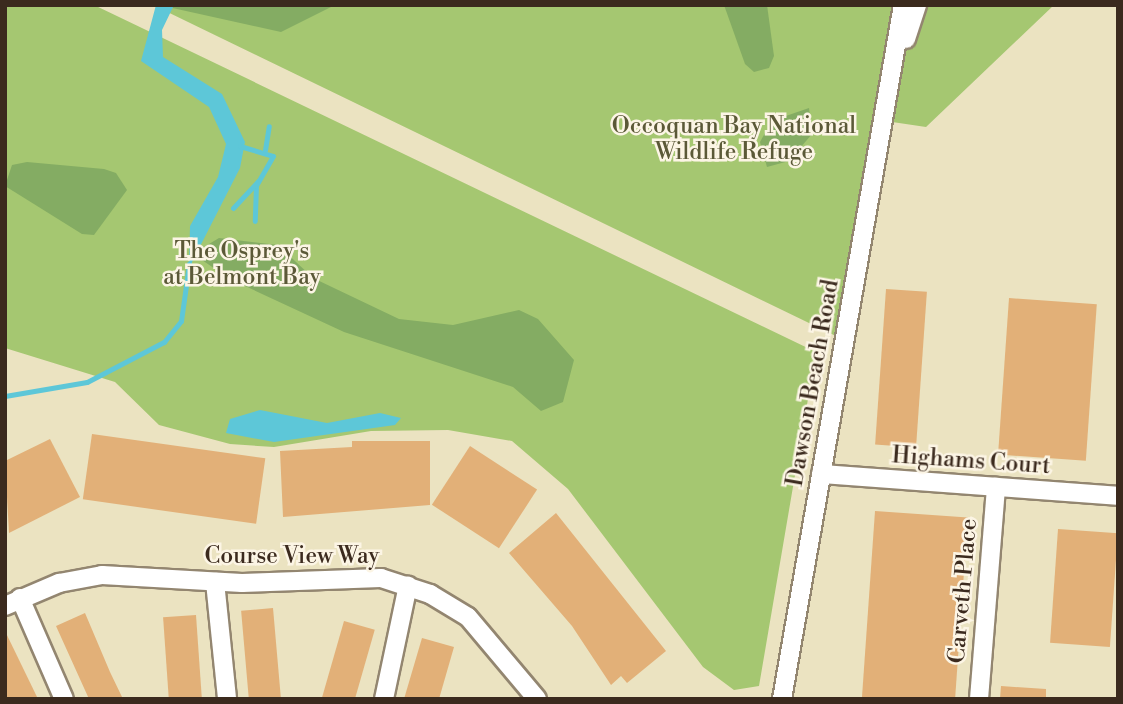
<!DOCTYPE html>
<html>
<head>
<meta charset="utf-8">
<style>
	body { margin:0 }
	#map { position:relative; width:1123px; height:704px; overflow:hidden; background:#ebe3c1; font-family:"Libre Bodoni",serif }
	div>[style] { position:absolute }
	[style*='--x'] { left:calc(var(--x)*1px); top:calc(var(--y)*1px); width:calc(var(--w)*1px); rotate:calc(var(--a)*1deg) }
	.green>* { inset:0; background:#a5c771 }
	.forest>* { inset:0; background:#84ac63 }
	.water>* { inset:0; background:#5dc7d8 }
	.stream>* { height:5px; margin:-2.5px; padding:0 2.5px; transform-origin:2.5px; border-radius:2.5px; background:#5dc7d8 }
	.building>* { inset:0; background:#e2b078; transform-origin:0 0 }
	.roads { filter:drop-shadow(2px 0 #938670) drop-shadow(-2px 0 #938670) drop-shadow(0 2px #938670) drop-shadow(0 -2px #938670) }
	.minor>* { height:18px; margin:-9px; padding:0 9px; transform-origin:9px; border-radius:9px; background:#fff }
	span { translate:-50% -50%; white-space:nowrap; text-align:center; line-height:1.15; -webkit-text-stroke:5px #fcf5e5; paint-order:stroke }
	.park-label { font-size:23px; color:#5b5937 }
	.street-label { font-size:23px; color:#3b2a1e }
	.frame { position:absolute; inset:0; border:7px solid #3b2a1e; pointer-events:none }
</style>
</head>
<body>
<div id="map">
	<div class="green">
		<div style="clip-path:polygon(5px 5px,94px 5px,816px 352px,759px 686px,734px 690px,703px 667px,568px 489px,512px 441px,448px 430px,371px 431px,274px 447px,230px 444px,159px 425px,115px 382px,5px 348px)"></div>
		<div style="clip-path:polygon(153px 5px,1054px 5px,926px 127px,872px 119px,840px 338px)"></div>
	</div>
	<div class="forest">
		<div style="clip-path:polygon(159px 5px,335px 5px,281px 32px)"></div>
		<div style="clip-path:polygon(724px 5px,767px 5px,774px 56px,769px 68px,754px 72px,745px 64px)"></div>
		<div style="clip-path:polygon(809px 108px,812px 134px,789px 161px,767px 167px,760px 142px,765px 133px,780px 118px)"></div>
		<div style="clip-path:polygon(27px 162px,104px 169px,116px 173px,127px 190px,94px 235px,82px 234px,5px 186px,12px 165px)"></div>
		<div style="clip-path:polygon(219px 238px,278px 245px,313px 278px,399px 319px,453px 325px,519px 310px,538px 319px,574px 360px,563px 402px,541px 411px,513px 387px,344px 332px,230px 279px,199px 258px,199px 250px)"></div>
	</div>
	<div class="water">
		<div style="clip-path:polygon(156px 5px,174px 5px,162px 30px,163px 57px,222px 94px,245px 142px,240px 168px,189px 268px,190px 226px,218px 177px,226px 144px,209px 107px,141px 61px)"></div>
		<div style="clip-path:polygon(260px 410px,327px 423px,380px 413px,401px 418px,395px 425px,274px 442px,226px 433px,230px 419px)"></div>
	</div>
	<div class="stream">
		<div style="--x:240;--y:146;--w:34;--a:17"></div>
		<div style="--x:273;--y:156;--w:34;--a:120"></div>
		<div style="--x:256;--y:185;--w:36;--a:92"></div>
		<div style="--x:265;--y:150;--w:24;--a:-81"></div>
		<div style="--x:233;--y:208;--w:37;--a:-47"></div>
		<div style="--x:5;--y:396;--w:83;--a:-9.7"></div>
		<div style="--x:87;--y:382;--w:87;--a:-27.5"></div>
		<div style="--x:164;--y:342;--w:27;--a:-51"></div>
		<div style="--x:181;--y:321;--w:58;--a:-82"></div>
	</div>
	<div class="building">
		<div style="left:886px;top:289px;width:41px;height:156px;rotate:4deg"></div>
		<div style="left:1009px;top:298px;width:88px;height:157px;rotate:4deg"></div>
		<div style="left:92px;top:434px;width:175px;height:66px;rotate:8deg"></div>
		<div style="clip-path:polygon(50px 439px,80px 497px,9px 533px,5px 461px)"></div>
		<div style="clip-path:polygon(352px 441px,430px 441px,430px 505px,283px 517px,280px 451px,352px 447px)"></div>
		<div style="left:470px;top:446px;width:80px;height:70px;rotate:33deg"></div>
		<div style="left:875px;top:511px;width:93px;height:188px;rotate:4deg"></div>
		<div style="clip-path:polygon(556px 513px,666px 651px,627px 683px,621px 676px,611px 685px,572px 626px,509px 553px)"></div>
		<div style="left:1058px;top:529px;width:60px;height:114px;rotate:4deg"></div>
		<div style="left:273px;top:608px;width:91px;height:32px;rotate:85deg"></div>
		<div style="clip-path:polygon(85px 613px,110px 672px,123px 699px,89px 699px,56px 626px)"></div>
		<div style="left:196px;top:615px;width:84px;height:33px;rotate:86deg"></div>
		<div style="left:344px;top:621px;width:32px;height:81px;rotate:16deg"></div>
		<div style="clip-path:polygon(5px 631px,38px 699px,5px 699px)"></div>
		<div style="clip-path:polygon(422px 638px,454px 647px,439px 699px,404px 699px)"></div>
		<div style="clip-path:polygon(1001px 686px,1046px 689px,1046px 699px,1000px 699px)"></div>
	</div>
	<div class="roads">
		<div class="minor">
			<div style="--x:906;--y:39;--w:36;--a:-72"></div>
			<div style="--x:821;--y:474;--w:298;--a:4.2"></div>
			<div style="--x:215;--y:582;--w:118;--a:84.1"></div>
			<div style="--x:20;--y:598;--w:110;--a:66.5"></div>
			<div style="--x:5;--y:606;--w:59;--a:-23.1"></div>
			<div style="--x:59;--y:583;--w:44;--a:-10.5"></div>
			<div style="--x:102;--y:575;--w:140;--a:3.3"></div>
			<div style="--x:242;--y:583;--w:139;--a:-2.1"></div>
			<div style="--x:381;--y:578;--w:52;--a:18.1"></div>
			<div style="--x:430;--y:594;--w:44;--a:31.2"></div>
			<div style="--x:468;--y:617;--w:107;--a:49.9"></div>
			<div style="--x:384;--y:699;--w:116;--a:-78.1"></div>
			<div style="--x:782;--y:699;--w:704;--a:-80.11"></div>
			<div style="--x:979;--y:699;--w:213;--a:-85.4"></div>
		</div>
	</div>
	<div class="park-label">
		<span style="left:734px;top:139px">Occoquan Bay National<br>Wildlife Refuge</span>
		<span style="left:242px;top:264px">The Osprey's<br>at Belmont Bay</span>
	</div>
	<div class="street-label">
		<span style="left:813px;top:383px;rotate:-80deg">Dawson Beach Road</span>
		<span style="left:971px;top:461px;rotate:4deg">Highams Court</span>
		<span style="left:292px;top:556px">Course View Way</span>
		<span style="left:963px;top:591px;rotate:-85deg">Carveth Place</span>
	</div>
	<div class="frame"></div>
</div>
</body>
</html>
